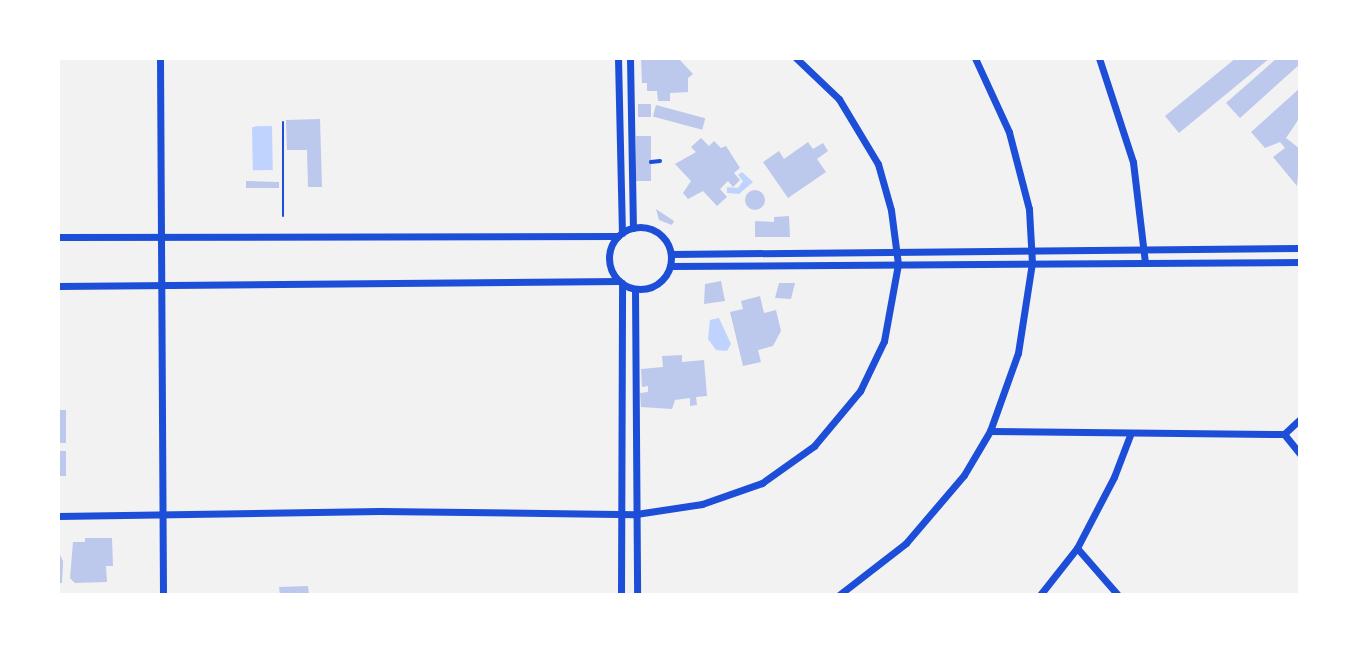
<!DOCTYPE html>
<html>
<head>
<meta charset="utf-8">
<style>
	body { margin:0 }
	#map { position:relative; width:1358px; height:653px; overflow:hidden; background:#f2f2f2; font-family:"Noto Serif",serif }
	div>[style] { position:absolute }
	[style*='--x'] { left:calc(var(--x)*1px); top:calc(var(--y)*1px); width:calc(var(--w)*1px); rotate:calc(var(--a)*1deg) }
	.water>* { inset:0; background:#bfd3fe; transform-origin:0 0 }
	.building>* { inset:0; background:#bdc9ec; transform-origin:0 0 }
	.round { border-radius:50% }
	.path>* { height:2px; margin:-1px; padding:0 1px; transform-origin:1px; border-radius:1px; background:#1d4ed8 }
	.service>* { height:3.5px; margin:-1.75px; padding:0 1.75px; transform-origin:1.75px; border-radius:1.75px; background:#1d4ed8 }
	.minor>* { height:7px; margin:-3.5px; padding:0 3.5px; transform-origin:3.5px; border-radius:3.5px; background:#1d4ed8 }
	.minor>.ring { margin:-3.5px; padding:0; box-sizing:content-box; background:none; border:7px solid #1d4ed8; border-radius:50% }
	span { translate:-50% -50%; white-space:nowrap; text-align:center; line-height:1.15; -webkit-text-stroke:5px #fff; paint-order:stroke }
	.frame { position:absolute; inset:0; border:60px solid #fff; pointer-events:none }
</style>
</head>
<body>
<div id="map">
	<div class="water">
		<div style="left:272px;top:126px;width:44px;height:20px;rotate:89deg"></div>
		<div style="clip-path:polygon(742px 172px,753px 182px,739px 194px,727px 193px,727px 187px,738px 188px,743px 181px,738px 175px)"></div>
		<div style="clip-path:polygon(719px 318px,731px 344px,727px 351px,716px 350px,708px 339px,710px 320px)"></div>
	</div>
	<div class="building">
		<div style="clip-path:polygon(641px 58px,678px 58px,693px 74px,688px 78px,688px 92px,670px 93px,670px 101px,658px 101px,657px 91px,647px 91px,647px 83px,642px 83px)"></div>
		<div style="clip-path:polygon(1236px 58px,1270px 58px,1179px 133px,1165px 116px)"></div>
		<div style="clip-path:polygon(1277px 58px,1297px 58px,1300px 64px,1240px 118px,1226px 103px)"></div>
		<div style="clip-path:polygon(1300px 88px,1300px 117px,1286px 138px,1300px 149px,1297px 186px,1273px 157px,1285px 148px,1280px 142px,1265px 148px,1251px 132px)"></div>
		<div style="left:638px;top:104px;width:13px;height:13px"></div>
		<div style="left:656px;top:105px;width:51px;height:12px;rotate:15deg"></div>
		<div style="clip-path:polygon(320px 119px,322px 187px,308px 187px,307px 150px,287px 150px,286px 120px)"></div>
		<div style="left:636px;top:136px;width:15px;height:45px"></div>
		<div style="clip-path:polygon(701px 138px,709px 146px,714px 141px,721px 148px,726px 146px,740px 168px,734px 173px,740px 180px,733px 187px,728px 181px,720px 189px,727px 197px,717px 206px,703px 191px,688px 199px,683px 193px,691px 181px,675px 164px,696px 152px,691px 147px)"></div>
		<div style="clip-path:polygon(808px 142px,813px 149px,823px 143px,828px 151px,817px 159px,826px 172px,788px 198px,763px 162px,779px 151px,784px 159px)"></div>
		<div style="clip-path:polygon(246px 181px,279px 182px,279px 188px,246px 188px)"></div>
		<div class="round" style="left:745px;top:190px;width:20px;height:20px"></div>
		<div style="clip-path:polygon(656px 209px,674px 221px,672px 225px,659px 220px)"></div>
		<div style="clip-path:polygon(789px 216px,790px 237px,755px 237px,755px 221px,774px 222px,774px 217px)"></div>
		<div style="clip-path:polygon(721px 281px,725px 301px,704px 304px,705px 284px)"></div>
		<div style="clip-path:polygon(779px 283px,795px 283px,791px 299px,775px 298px)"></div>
		<div style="clip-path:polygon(760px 296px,764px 313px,776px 310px,781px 331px,773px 346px,758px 350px,761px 362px,743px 366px,730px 312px,743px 309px,741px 301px)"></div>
		<div style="clip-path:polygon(682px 355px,682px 362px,704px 360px,707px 396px,696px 397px,697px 405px,690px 406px,690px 398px,675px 400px,672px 409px,641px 407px,640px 393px,648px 392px,648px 386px,642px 387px,641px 369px,663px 367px,662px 356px)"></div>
		<div style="left:58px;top:410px;width:8px;height:33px"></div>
		<div style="left:58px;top:451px;width:8px;height:25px"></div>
		<div style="clip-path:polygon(85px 538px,112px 538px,113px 566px,106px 566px,107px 582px,75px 583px,70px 578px,73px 542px,85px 542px)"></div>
		<div style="clip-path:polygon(58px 551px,63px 561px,62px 583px,58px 583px)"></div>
		<div style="clip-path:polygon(308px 586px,309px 595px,280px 595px,279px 587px)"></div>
	</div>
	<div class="path">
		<div style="--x:283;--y:122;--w:94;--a:90"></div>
	</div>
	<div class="service">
		<div style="--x:651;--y:162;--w:9;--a:-6"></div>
	</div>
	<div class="minor">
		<div style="--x:160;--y:58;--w:537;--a:89.68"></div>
		<div style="--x:618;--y:58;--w:175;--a:88.7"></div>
		<div style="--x:630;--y:58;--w:170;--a:89"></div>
		<div style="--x:1099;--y:58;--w:109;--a:71.9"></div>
		<div style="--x:1133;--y:162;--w:101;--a:83.2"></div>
		<div class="ring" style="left:609px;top:227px;width:55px;height:55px"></div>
		<div style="--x:58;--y:237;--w:560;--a:-0.1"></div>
		<div style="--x:671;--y:254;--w:629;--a:-0.55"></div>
		<div style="--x:670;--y:266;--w:630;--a:-0.36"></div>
		<div style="--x:58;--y:286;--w:561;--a:-0.51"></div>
		<div style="--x:635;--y:289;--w:306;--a:89.6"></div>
		<div style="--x:990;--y:431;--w:294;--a:0.6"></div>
		<div style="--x:1284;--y:434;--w:22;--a:-43"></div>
		<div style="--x:1284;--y:434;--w:26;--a:51"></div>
		<div style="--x:58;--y:516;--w:322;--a:-0.9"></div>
		<div style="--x:380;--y:511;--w:256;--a:0.7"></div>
		<div style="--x:636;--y:514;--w:67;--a:-8.6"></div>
		<div style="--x:702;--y:504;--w:64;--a:-19.3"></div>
		<div style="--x:762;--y:483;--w:64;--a:-35.4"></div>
		<div style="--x:814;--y:446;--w:72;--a:-50.1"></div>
		<div style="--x:860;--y:391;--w:55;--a:-64.4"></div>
		<div style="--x:884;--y:341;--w:78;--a:-79.7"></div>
		<div style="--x:898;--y:264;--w:54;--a:-97.4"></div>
		<div style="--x:891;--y:210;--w:48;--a:-105.8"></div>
		<div style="--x:878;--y:164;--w:76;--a:-121"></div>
		<div style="--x:839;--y:99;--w:59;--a:-136.4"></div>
		<div style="--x:1077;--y:548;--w:62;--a:48.9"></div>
		<div style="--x:621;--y:595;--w:312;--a:-89.8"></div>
		<div style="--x:839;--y:595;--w:85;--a:-37.8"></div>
		<div style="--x:906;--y:543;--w:89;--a:-49.5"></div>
		<div style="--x:964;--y:475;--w:51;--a:-59.4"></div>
		<div style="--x:990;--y:431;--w:83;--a:-70.3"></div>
		<div style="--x:1018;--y:353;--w:91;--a:-81.2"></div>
		<div style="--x:1032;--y:263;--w:54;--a:-93.2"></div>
		<div style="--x:1029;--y:209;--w:80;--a:-104.6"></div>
		<div style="--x:1009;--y:132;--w:81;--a:-114.7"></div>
		<div style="--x:1040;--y:595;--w:60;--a:-51.8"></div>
		<div style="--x:1077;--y:548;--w:80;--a:-62.5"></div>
		<div style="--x:1114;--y:477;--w:45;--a:-69.1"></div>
	</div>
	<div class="frame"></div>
</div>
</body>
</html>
